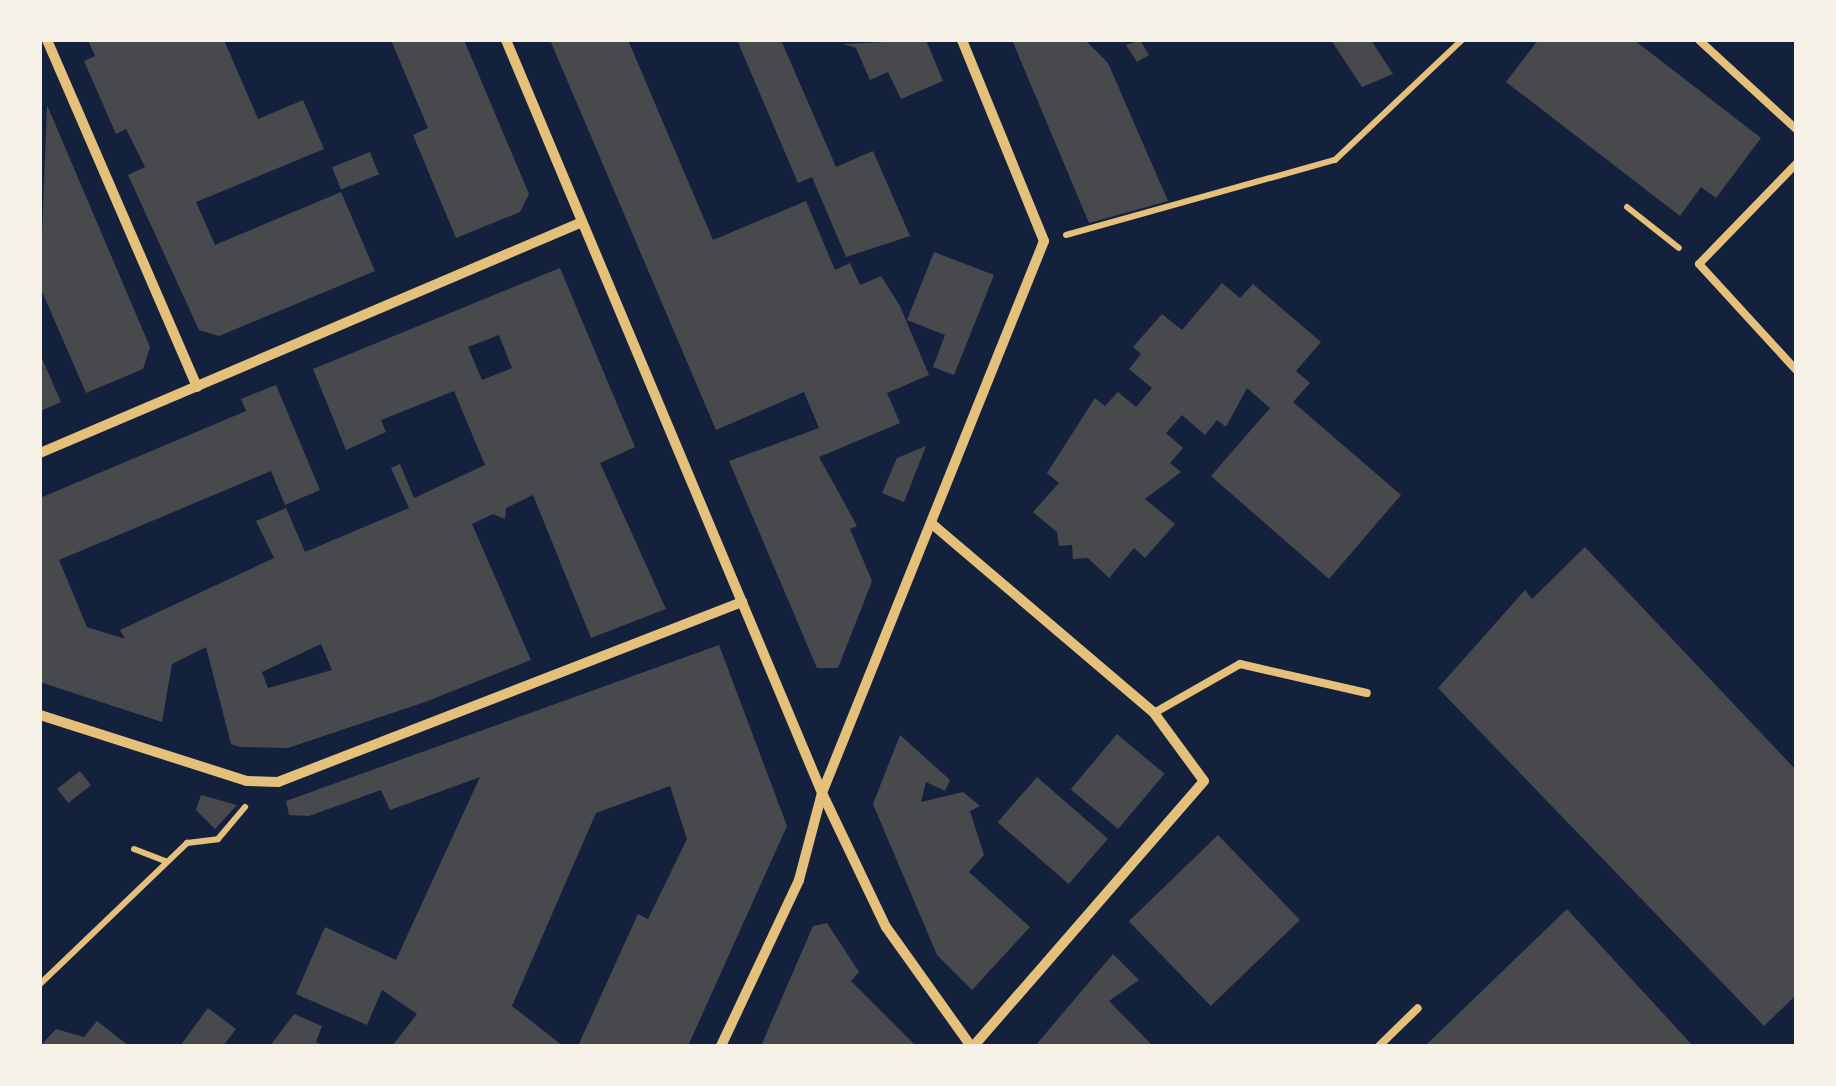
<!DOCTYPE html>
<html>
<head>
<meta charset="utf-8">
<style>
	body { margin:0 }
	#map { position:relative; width:1836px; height:1086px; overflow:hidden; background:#14213d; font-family:"Public Sans",sans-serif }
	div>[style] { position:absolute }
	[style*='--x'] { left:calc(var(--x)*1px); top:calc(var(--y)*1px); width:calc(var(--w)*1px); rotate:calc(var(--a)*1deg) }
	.building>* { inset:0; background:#48494c; transform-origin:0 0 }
	.path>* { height:6px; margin:-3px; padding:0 3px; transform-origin:3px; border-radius:3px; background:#e5c07b }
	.service>* { height:8px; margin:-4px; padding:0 4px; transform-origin:4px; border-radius:4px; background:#e5c07b }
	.minor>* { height:10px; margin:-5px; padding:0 5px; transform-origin:5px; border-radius:5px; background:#e5c07b }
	span { translate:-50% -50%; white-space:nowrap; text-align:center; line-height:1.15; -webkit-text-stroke:9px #f6f1e7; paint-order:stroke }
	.frame { position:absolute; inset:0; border:42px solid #f6f1e7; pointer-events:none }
</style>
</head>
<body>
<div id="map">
	<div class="building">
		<div style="clip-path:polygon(88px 40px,224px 40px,258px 119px,303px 100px,324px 149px,196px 202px,215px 245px,341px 192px,375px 271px,219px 336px,199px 330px,128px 175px,145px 167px,126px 129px,116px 134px,84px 61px,95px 56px)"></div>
		<div style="clip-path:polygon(391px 40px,464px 40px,529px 194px,520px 212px,456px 238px,413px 135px,428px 128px)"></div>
		<div style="clip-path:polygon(550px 40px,628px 40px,713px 240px,806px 201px,835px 270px,850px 263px,860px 285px,881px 276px,900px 306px,929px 375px,887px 393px,900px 423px,819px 457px,857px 526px,850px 529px,872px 581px,838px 668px,817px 668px,729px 461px,819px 428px,804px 392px,716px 430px)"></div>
		<div style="clip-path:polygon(737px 40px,781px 40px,836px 167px,873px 151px,910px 236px,846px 257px,812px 177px,798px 183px)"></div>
		<div style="clip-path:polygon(926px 40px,943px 81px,901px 99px,888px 72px,870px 80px,856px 48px,843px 44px)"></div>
		<div style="clip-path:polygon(1012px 40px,1085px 40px,1108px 63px,1168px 201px,1089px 223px)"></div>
		<div style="clip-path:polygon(1140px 40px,1149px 55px,1137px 62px,1126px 45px)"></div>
		<div style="clip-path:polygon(1331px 40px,1371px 40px,1393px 74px,1362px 87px)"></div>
		<div style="clip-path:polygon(1538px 40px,1634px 40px,1761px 138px,1716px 198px,1701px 187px,1680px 216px,1506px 82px)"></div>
		<div style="clip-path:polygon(47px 105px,150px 347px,143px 369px,86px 393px,40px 287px)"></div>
		<div style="left:370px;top:152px;width:24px;height:41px;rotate:68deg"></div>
		<div style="clip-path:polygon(934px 252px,994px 275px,954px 375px,933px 367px,945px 335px,907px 320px)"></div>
		<div style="clip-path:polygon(evenodd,560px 268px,635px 447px,600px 463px,666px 609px,591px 638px,533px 495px,506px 508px,505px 519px,493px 514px,472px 524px,531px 660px,425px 702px,288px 748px,240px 747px,231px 744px,206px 647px,172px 664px,162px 722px,40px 682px,40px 498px,246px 411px,241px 399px,276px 385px,320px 490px,285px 505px,271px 471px,59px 560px,87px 627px,125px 639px,120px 630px,274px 558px,256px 521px,286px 508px,305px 552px,409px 508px,391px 468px,400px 464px,414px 498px,485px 465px,454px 391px,381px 420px,386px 432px,346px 450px,313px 369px,560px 268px,499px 335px,512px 368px,482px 380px,468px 347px,499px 335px,560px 268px,321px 644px,332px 670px,268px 688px,262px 672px,321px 644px)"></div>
		<div style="clip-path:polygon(1222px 283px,1240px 298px,1253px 284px,1321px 342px,1296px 371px,1310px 383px,1293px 402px,1401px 495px,1329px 579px,1211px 476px,1270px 408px,1247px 388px,1226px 427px,1217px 420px,1205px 435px,1182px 415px,1166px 433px,1183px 448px,1170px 463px,1181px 472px,1145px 499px,1175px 524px,1145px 558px,1134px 548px,1109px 578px,1088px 558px,1073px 559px,1072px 545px,1059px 546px,1057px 532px,1033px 512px,1059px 483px,1047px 473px,1095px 398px,1105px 406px,1118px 392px,1136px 407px,1152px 388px,1129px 369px,1141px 354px,1133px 347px,1162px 314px,1182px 330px)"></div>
		<div style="clip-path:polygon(40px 354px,61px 402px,40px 411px)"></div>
		<div style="clip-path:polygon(926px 446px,904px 502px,882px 493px,897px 458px)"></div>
		<div style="clip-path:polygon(1585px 547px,1796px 770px,1796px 995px,1764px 1026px,1438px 688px,1525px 590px,1532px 599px)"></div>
		<div style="clip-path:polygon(719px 645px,787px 826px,688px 1046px,578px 1046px,638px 914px,648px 919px,687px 839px,670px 786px,596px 813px,512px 1006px,563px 1046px,392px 1046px,417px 1014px,382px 990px,367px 1025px,296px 994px,325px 927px,396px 960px,480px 777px,390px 810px,381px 790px,309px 816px,289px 815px,286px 801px)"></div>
		<div style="left:1117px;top:734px;width:62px;height:72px;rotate:40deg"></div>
		<div style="clip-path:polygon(900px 735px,950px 780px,945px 791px,926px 782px,921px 802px,963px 792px,980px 806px,970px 811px,984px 855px,969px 872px,1030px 927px,972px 990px,937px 955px,873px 804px)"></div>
		<div style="left:80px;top:771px;width:18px;height:29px;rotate:52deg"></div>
		<div style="left:1037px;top:777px;width:94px;height:60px;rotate:41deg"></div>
		<div style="clip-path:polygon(201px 795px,237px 805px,215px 829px,196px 810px)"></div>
		<div style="left:1218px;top:835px;width:118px;height:124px;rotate:46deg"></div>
		<div style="clip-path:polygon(1567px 909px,1693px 1046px,1425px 1046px)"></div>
		<div style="clip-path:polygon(827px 923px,859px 972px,851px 981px,916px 1046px,761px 1046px,813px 926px)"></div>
		<div style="clip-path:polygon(1113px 954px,1139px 980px,1109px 1001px,1153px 1046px,1035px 1046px)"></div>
		<div style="clip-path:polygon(208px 1008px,236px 1029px,223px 1046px,180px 1046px)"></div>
		<div style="clip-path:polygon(294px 1014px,322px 1026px,316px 1042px,325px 1046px,270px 1046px)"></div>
		<div style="clip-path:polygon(97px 1021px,129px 1046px,40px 1046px,56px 1029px,84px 1037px)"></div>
	</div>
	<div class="path">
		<div style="--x:1627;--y:207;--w:66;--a:38.3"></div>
		<div style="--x:1066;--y:235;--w:279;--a:-15.6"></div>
		<div style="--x:1335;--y:160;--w:175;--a:-43.4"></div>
		<div style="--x:134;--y:849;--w:34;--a:21"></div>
		<div style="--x:40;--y:984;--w:204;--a:-43.8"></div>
		<div style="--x:187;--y:843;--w:31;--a:-7"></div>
		<div style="--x:218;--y:839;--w:42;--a:-49.8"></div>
	</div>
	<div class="service">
		<div style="--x:1699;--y:40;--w:132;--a:42.5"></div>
		<div style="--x:1796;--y:164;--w:139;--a:134.1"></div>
		<div style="--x:1699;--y:264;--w:144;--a:47.5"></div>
		<div style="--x:1154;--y:713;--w:99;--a:-29.7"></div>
		<div style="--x:1240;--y:664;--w:130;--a:12.9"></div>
		<div style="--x:1379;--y:1046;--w:54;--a:-44.3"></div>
	</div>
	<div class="minor">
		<div style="--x:47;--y:40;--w:378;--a:66.6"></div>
		<div style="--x:506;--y:40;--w:817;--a:67.23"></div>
		<div style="--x:822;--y:793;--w:148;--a:64.5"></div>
		<div style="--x:886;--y:927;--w:146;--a:54.5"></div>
		<div style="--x:40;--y:453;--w:589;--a:-23.08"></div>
		<div style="--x:931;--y:523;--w:293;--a:40.4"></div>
		<div style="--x:1154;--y:713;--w:84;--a:53.7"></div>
		<div style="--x:1204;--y:781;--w:351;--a:131"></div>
		<div style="--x:40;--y:715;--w:217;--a:17.7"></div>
		<div style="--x:247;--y:781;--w:31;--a:2"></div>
		<div style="--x:278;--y:782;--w:498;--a:-21.2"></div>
		<div style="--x:721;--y:1046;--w:183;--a:-64.8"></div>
		<div style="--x:799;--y:880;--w:90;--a:-75.2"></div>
		<div style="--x:822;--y:793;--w:595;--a:-68.09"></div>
		<div style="--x:1044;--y:241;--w:217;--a:-112.2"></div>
	</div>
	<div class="frame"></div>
</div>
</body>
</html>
